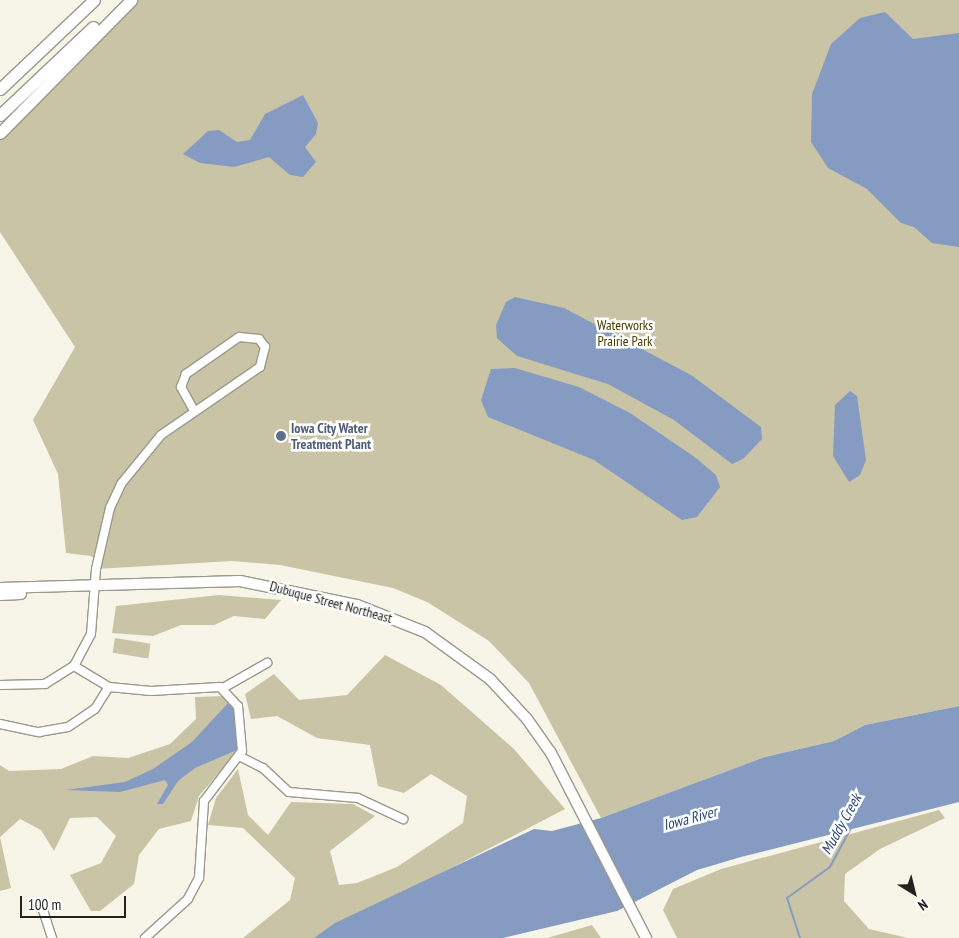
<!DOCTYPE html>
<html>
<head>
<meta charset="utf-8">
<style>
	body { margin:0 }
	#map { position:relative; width:959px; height:938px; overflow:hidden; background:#f7f5e7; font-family:"PT Sans Narrow",sans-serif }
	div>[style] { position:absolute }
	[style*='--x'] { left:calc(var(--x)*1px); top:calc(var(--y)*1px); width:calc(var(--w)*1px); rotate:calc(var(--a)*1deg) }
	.green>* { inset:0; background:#cac4a6; transform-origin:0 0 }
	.water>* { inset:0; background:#869bc2 }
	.stream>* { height:2px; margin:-1px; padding:0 1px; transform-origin:1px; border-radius:1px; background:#869bc2 }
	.roads { filter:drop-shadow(1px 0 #9b998d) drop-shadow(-1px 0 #9b998d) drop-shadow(0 1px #9b998d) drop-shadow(0 -1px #9b998d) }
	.minor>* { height:8px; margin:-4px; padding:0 4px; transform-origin:4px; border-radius:4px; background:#fff }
	.major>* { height:10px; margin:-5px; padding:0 5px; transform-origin:5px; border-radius:5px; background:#fff }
	.highway>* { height:11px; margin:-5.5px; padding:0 5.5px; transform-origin:5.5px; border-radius:5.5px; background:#fff }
	.dots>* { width:14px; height:14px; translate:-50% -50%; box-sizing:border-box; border:2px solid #fff; border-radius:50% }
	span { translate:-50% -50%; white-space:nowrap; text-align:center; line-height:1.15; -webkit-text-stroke:5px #fff; paint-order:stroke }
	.park-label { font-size:14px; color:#453c00 }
	.service-label { font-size:14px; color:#4e5e75; font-weight:700 }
	.left { translate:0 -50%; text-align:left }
	.street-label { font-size:14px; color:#23221d }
	.water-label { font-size:15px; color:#2d487c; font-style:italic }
	.north { position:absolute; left:889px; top:868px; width:50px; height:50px; -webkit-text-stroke:4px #fff; paint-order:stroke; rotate:144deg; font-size:14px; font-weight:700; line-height:20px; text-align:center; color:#23221d }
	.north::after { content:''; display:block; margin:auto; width:18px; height:22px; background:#23221d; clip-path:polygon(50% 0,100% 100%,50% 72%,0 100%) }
	.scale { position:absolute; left:20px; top:896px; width:106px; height:22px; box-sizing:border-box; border:2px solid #23221d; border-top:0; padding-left:6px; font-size:15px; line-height:18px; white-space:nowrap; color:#23221d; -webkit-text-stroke:4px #fff; paint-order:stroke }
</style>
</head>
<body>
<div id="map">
	<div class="green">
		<div style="clip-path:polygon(137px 0,959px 0,959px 706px,865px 725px,834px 741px,765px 757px,601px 818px,529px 683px,489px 641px,427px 602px,393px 588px,280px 565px,232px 561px,96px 569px,97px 561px,91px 556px,66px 553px,58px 474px,33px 420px,75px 347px,0 232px,0 133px,111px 18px)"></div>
		<div style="clip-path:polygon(219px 595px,281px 600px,265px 619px,234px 616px,214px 625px,181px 625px,153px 636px,112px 633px,116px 606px)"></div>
		<div style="left:115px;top:638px;width:36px;height:15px;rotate:9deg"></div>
		<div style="clip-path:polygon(385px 655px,441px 685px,514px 749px,565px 809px,317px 938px,243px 938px,290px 900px,295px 878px,243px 828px,208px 825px,216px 798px,238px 769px,248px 815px,268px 835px,291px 802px,353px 804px,375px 816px,330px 851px,339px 885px,357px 883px,397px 867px,463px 823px,467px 796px,431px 774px,404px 793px,378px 786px,370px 745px,317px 738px,277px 716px,251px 719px,245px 694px,274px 674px,299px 700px,347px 695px)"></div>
		<div style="clip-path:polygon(226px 696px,239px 749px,199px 796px,191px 821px,159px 829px,139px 855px,134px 884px,100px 911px,91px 911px,70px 875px,101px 863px,116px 836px,97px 817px,70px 818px,54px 851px,41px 830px,20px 819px,0 837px,11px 888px,0 891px,0 765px,9px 771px,61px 769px,93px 756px,128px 758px,170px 744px,196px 719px,195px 697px)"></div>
		<div style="clip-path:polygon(939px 810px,945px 818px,880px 849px,845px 874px,844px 901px,869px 929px,908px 938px,677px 938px,663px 910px,673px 889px,721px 869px)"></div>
		<div style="clip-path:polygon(592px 925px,601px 938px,547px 938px)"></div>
	</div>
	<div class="water">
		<div style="clip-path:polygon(885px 12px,913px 39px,959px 33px,959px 247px,932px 243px,914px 227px,901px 223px,867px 189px,828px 168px,811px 142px,812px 94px,831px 44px,860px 18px)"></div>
		<div style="clip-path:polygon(303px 95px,318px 123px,316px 134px,305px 147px,316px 162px,303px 177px,290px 175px,269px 157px,234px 167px,200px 163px,183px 154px,208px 131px,219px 130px,237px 142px,250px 140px,265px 114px)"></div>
		<div style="clip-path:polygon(515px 297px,564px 308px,691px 375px,761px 427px,762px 439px,743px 459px,732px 464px,674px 420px,608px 384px,517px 356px,497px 338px,496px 325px,506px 302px)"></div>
		<div style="clip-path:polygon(515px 368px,579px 387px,630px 413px,696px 458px,716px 475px,720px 487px,697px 517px,682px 520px,594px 460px,488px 417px,481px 400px,491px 369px)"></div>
		<div style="clip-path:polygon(850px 391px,857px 396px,866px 460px,860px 475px,849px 482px,833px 456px,835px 405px)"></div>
		<div style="clip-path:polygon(228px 703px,236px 712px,239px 749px,195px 768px,178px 781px,163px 804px,157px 804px,168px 785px,165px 780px,120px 792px,66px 790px,125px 782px,153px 769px,192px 742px)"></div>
		<div style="clip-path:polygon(959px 706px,959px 802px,741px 857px,697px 870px,617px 911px,503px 938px,314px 938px,335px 923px,534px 829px,552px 831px,601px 818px,765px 757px,834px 741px,865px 725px)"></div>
	</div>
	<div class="stream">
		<div style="--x:800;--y:938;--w:42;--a:-108"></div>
		<div style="--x:787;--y:898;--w:53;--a:-35.8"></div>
		<div style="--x:830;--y:867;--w:44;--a:-61.7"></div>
	</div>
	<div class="roads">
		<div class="minor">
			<div style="--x:74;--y:666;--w:41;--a:31"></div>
			<div style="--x:109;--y:687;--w:42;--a:5.4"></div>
			<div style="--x:151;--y:691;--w:69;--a:-3.3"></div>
			<div style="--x:220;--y:687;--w:26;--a:47"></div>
			<div style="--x:238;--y:706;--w:45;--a:84.9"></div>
			<div style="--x:242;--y:751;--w:63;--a:127.2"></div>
			<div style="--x:204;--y:801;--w:77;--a:93.7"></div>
			<div style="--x:199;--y:878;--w:24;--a:118"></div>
			<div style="--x:188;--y:899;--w:58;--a:137.8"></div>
			<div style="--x:0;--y:685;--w:45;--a:-1.3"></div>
			<div style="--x:45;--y:684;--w:34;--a:-32"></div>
			<div style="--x:74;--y:666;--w:36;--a:-62"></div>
			<div style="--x:91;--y:634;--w:65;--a:-85.6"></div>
			<div style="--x:96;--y:569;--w:63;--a:-77.1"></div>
			<div style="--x:110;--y:508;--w:26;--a:-65"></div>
			<div style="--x:121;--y:484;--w:63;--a:-50.8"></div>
			<div style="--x:161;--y:435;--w:120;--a:-34.5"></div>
			<div style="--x:260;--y:367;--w:21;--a:-76"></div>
			<div style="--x:265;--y:347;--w:10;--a:-127"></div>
			<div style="--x:259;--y:339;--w:20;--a:-174"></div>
			<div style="--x:239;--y:337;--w:65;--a:145.1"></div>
			<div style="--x:186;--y:374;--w:14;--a:111"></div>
			<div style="--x:181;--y:387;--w:26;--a:61"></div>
			<div style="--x:223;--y:688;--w:51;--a:-29.6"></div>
			<div style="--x:0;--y:724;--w:40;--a:12"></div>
			<div style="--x:39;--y:732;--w:29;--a:-10"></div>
			<div style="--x:68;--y:727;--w:32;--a:-34"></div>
			<div style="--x:95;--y:709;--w:26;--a:-58"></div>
			<div style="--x:239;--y:756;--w:27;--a:27"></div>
			<div style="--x:263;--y:768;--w:35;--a:43"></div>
			<div style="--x:289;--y:792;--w:69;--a:5"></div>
			<div style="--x:358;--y:798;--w:50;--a:25"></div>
			<div style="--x:42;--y:907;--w:33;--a:72"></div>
		</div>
		<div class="major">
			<div style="--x:0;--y:588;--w:240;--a:-1.7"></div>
			<div style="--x:240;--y:581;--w:119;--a:11.6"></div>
			<div style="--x:357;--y:605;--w:73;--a:21.7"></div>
			<div style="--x:425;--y:632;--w:80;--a:35.9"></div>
			<div style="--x:490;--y:679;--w:54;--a:47.2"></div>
			<div style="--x:527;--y:719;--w:42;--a:54.8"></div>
			<div style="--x:551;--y:753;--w:208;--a:62.8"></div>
			<div style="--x:0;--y:595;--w:21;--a:-3"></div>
		</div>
		<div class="highway">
			<div style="--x:0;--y:89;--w:129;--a:-43.4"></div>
			<div style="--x:0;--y:115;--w:128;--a:-43.4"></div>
			<div style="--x:0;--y:133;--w:187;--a:-45.4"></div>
		</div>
	</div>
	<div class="dots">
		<div style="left:281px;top:436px;background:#5c6f8a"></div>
	</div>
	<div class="park-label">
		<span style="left:625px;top:333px">Waterworks<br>Prairie Park</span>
	</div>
	<div class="service-label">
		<span class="left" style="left:291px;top:436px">Iowa City Water<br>Treatment Plant</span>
	</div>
	<div class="street-label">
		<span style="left:331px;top:602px;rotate:15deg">Dubuque Street Northeast</span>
	</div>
	<div class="water-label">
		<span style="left:690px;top:818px;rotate:-15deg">Iowa River</span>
		<span style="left:841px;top:824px;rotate:-61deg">Muddy Creek</span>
	</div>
	<div class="north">N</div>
	<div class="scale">100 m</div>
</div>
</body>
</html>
